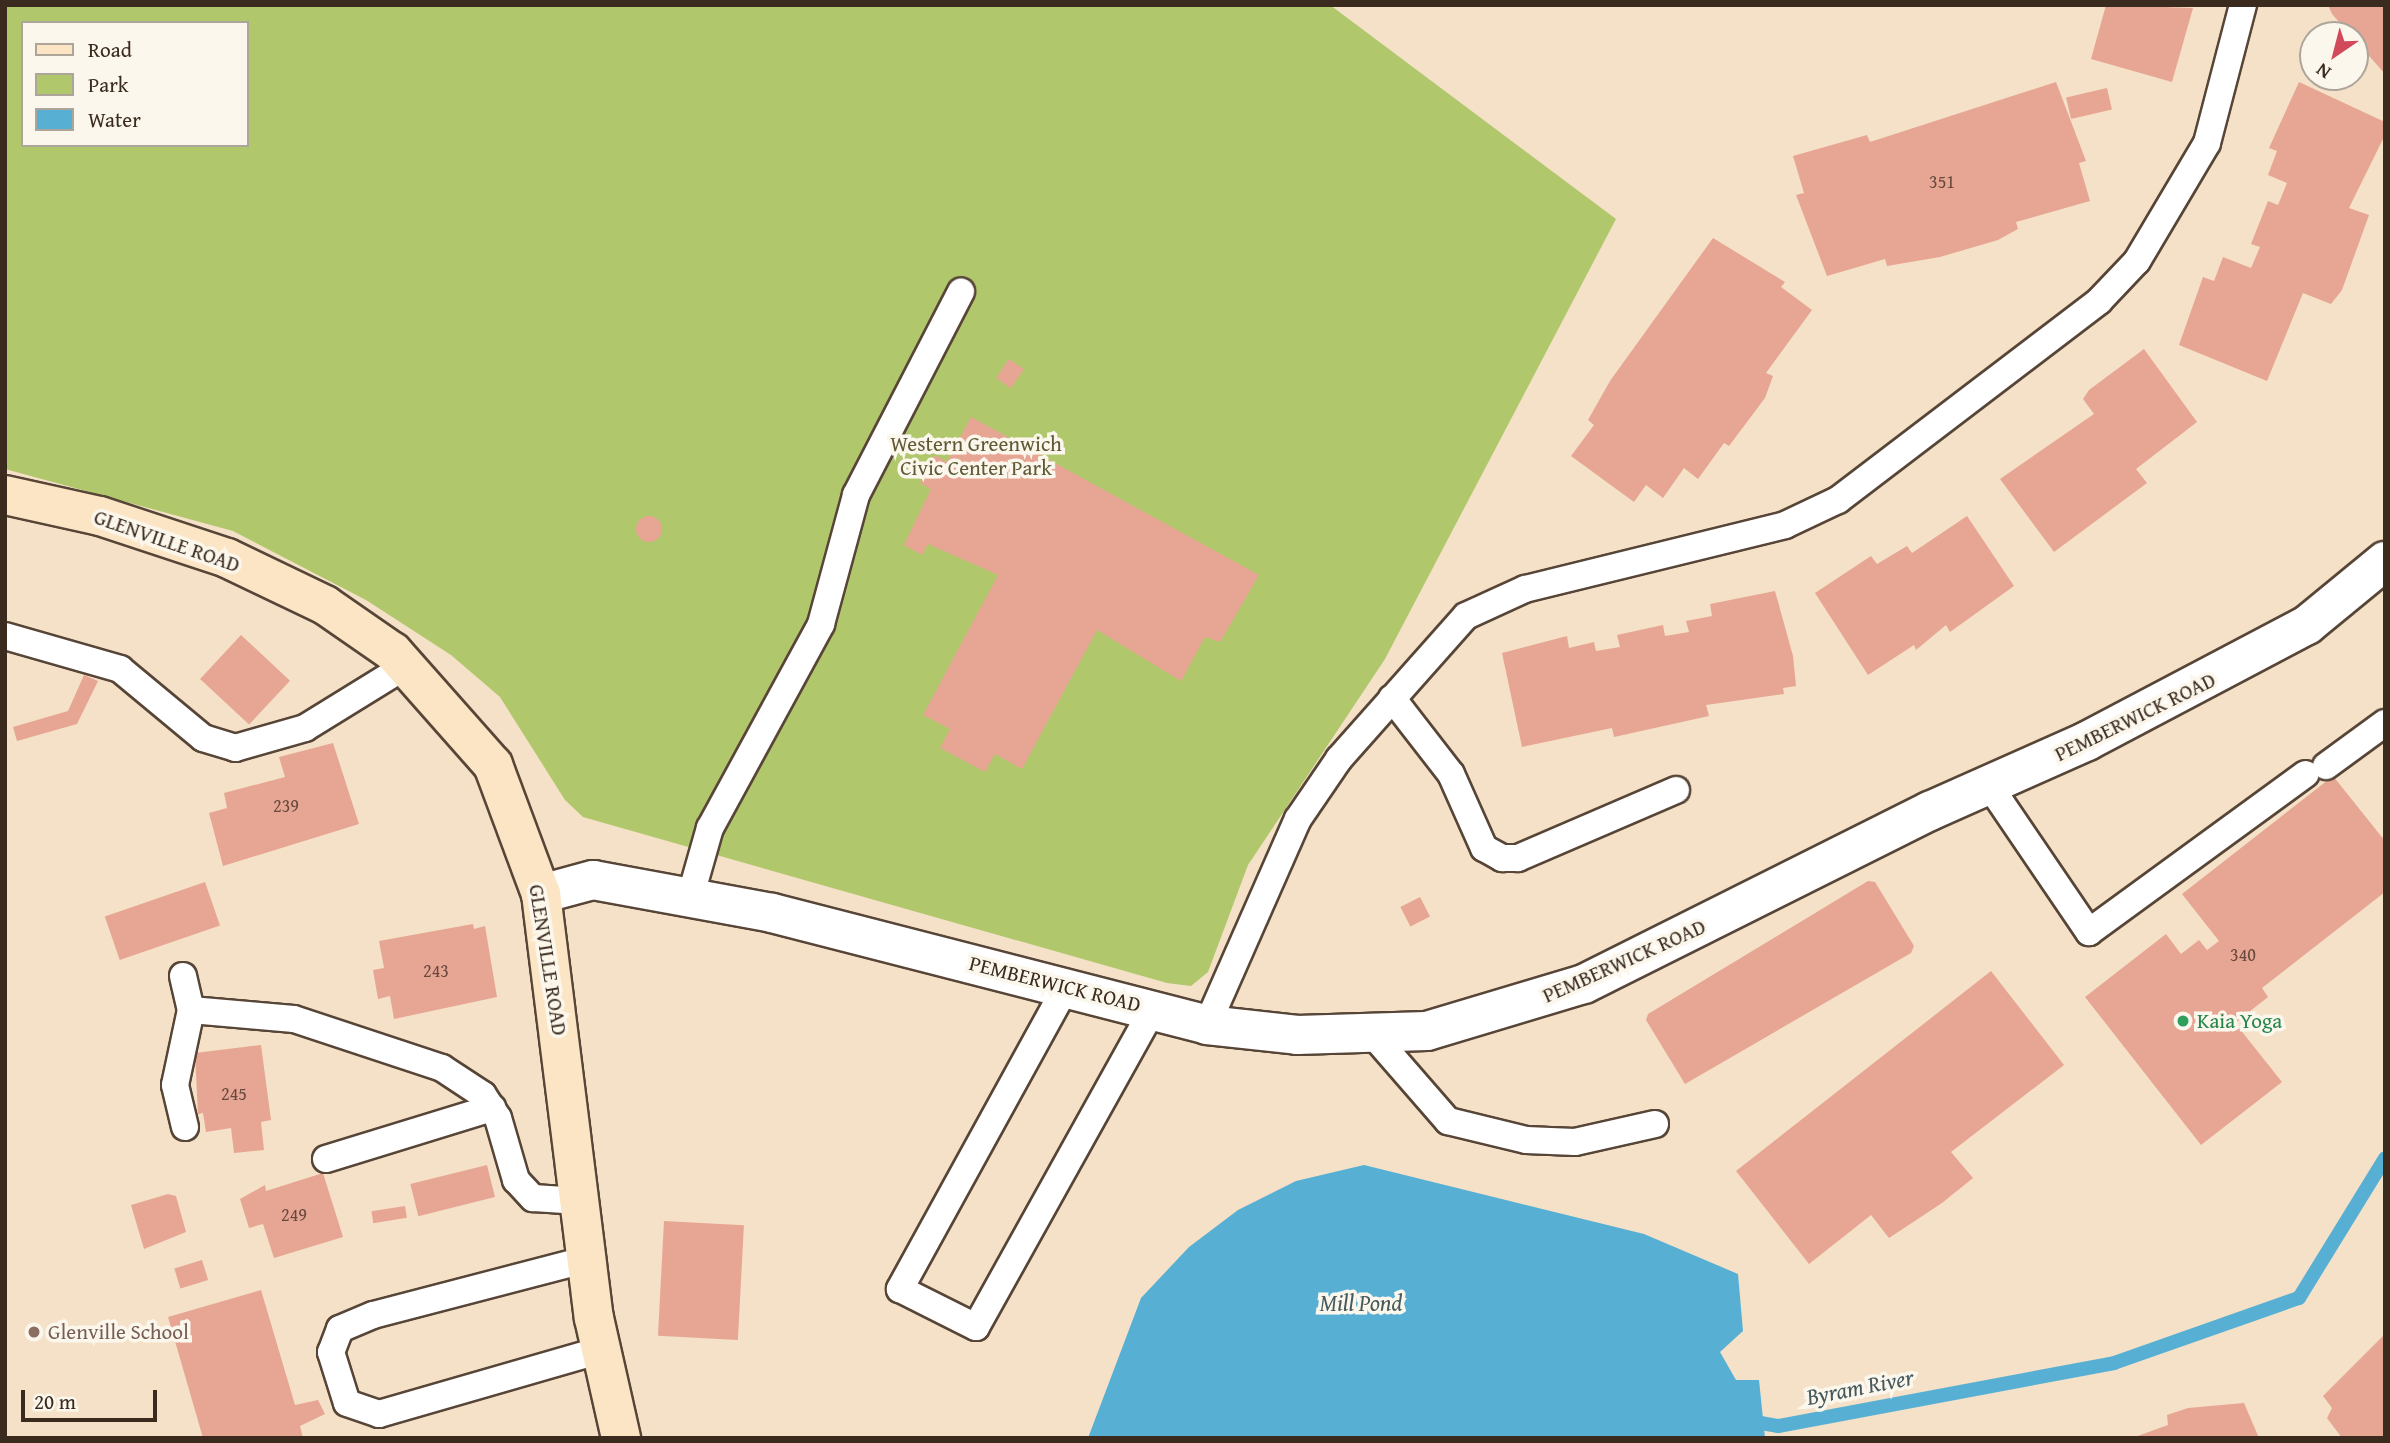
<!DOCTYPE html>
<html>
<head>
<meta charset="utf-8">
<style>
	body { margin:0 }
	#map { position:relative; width:2390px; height:1443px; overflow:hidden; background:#f4e1c7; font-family:"Gentium Book Plus",serif }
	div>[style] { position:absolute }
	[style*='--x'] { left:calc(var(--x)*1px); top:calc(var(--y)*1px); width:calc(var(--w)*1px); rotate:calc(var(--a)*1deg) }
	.green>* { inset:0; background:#b1c76c }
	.water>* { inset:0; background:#57b0d4 }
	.stream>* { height:14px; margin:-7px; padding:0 7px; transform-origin:7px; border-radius:7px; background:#57b0d4 }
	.building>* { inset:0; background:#e7a694; transform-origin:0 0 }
	.round { border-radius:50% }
	.roads { filter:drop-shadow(2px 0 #574537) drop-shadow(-2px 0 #574537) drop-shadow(0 2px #574537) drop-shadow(0 -2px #574537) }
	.service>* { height:26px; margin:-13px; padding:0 13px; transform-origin:13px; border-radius:13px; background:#fff }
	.minor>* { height:38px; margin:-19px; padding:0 19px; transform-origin:19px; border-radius:19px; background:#fff }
	.secondary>* { height:38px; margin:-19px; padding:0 19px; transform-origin:19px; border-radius:19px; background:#fce5c4 }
	.dots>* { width:19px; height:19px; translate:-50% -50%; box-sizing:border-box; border:4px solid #fbf7ec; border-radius:50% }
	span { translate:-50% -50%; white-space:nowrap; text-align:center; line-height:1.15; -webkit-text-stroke:7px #fbf7ec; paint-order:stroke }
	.number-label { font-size:18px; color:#66493c }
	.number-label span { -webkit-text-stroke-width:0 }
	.park-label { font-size:21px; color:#5e5935 }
	.street-label { font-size:21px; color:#3b2a1e }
	.leisure-label { font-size:21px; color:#27864d }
	.left { translate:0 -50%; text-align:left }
	.education-label { font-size:21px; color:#785e54 }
	.water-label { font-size:23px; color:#45595e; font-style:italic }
	.frame { position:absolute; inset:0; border:7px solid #3b2a1e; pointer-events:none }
	.legend { position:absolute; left:21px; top:21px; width:228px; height:126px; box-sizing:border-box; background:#fbf7ec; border:2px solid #aea59a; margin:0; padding:9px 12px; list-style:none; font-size:21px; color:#3b2a1e }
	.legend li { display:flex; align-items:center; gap:14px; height:35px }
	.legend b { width:35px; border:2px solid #aea59a }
	.north { position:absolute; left:2299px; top:21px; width:70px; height:70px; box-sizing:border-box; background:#fbf7ec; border:2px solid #aea59a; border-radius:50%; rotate:215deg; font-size:19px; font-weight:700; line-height:28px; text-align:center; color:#3b2a1e }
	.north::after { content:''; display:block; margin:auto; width:24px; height:32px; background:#d1495b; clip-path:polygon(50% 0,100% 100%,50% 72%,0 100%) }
	.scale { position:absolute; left:21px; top:1390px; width:136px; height:32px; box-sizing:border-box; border:4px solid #3b2a1e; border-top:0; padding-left:9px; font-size:21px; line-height:24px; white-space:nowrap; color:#3b2a1e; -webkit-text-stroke:5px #fbf7ec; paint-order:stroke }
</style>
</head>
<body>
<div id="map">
	<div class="green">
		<div style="clip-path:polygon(evenodd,5px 5px,1330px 5px,1616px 219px,1385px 659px,1248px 865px,1208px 972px,1191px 986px,1167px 983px,583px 817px,565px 800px,500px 697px,451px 655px,366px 600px,233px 531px,5px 469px,5px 5px,23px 23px,247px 23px,247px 145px,23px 145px,23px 23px)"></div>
	</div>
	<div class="water">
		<div style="clip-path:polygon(1364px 1165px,1644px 1234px,1738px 1274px,1743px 1331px,1720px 1352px,1736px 1380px,1759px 1380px,1765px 1438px,1088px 1438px,1141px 1298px,1189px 1247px,1238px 1210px,1296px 1181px)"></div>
	</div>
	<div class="stream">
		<div style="--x:1744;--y:1420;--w:35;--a:10"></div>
		<div style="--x:1778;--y:1426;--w:342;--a:-10.6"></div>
		<div style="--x:2114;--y:1363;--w:196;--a:-19.4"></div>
		<div style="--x:2299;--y:1298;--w:164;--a:-58.4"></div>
	</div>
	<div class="building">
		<div style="clip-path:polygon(2106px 5px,2193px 8px,2172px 82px,2091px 59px)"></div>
		<div style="clip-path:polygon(2328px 5px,2385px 5px,2385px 74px,2332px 14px)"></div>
		<div style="clip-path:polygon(2056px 82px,2086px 161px,2079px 163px,2090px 201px,2016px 222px,2018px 229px,1998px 240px,1940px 257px,1887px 266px,1885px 259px,1827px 276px,1796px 195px,1804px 193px,1793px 156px,1867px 135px,1870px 142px)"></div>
		<div style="clip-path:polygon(2299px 82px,2385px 122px,2384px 137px,2349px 208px,2369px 215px,2342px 290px,2331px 304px,2303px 293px,2267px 381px,2179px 345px,2203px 277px,2214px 281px,2223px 257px,2251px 268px,2260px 247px,2251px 244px,2268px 201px,2278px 205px,2287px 183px,2268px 175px,2277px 151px,2269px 148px)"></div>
		<div style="left:2107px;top:88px;width:22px;height:42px;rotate:77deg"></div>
		<div style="clip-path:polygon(1713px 238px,1785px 282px,1781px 287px,1812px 310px,1766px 373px,1773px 376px,1765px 398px,1729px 446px,1724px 443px,1698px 479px,1684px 468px,1663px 498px,1646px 485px,1634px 502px,1571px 456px,1594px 425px,1588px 420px,1610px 381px)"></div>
		<div style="clip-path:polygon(2144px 349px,2197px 422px,2136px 469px,2147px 483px,2054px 552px,2000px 479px,2094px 414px,2083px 399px,2089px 390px)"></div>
		<div style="left:1009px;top:359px;width:18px;height:23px;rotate:34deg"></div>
		<div style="clip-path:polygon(971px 417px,1259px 575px,1220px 642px,1205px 637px,1181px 681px,1097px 630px,1022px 769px,995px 754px,985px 772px,940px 748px,950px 729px,923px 715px,998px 575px,928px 544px,922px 555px,904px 545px,931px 489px,920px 483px,935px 455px,947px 462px)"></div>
		<div class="round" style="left:636px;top:516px;width:26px;height:26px"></div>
		<div style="clip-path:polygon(1967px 516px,2014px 586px,1950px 632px,1946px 625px,1916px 650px,1914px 645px,1868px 675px,1815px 593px,1871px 556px,1877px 564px,1907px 546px,1912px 553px)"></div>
		<div style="clip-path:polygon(1775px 591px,1793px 656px,1796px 686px,1783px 688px,1784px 694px,1706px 705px,1709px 716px,1614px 737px,1612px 728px,1522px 747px,1502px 653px,1567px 636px,1569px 648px,1594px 642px,1596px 651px,1620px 647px,1617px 635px,1663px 625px,1665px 636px,1689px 632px,1686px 621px,1712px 616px,1710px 604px)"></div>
		<div style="left:241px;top:635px;width:67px;height:60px;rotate:43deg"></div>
		<div style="clip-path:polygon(84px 675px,98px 681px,77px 724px,17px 741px,13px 727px,68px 711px)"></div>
		<div style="clip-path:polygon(333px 743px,359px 824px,223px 866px,209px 813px,227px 808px,224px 793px,285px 777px,279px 757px)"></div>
		<div style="clip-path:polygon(2333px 776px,2385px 841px,2385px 892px,2262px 988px,2268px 997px,2235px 1023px,2282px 1082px,2201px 1145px,2085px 997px,2166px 934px,2181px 954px,2199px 940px,2207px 950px,2219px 941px,2182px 894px)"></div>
		<div style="clip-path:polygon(1868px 881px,1875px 882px,1914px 946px,1911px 953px,1685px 1084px,1646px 1020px,1648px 1014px)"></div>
		<div style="left:205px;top:882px;width:46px;height:106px;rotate:71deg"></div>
		<div style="left:1420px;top:897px;width:22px;height:22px;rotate:63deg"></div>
		<div style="clip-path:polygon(473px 924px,474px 929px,485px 926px,497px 997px,394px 1019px,390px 996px,378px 999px,373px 970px,384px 968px,379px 941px)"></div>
		<div style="clip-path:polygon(1991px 971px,2064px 1065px,1951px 1152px,1973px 1178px,1942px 1203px,1889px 1238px,1871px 1215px,1809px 1264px,1736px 1171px)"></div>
		<div style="clip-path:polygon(261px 1045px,271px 1120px,261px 1122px,264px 1150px,234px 1153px,231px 1128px,206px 1132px,203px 1113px,198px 1114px,195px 1053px)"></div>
		<div style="left:487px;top:1165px;width:33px;height:79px;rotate:76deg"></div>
		<div style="clip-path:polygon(323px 1173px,343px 1237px,274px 1258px,263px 1224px,249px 1228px,240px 1199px,265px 1185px,266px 1191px)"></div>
		<div style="clip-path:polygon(168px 1194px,176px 1196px,186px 1232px,144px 1249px,131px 1205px)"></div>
		<div style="left:405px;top:1206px;width:12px;height:34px;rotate:81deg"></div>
		<div style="left:664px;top:1221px;width:80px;height:115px;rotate:3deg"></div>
		<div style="left:202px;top:1260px;width:21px;height:29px;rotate:73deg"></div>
		<div style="clip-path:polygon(261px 1290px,295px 1405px,318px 1400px,325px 1414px,300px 1426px,303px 1438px,203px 1438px,168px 1317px)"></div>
		<div style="clip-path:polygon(2385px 1334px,2385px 1438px,2342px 1438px,2327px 1418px,2332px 1408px,2323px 1396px)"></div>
		<div style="clip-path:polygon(2244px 1403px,2259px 1438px,2132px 1438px,2168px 1425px,2167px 1415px,2188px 1408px)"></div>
	</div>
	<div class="roads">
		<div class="service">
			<div style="--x:5;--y:636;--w:120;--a:16"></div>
			<div style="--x:120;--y:669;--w:108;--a:39.7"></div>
			<div style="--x:203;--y:738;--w:34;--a:17"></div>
			<div style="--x:235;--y:748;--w:73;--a:-15.9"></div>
			<div style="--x:305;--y:728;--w:120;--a:-31.7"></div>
			<div style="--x:1392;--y:698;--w:96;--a:52.2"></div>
			<div style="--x:1451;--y:774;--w:81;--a:66"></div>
			<div style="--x:1484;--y:848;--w:21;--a:29"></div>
			<div style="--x:1502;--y:858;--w:16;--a:0"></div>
			<div style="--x:1518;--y:858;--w:172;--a:-23.3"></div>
			<div style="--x:2326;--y:766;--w:73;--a:-36.1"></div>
			<div style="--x:1989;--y:785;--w:178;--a:55.8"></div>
			<div style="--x:2089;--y:932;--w:268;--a:-36.1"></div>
			<div style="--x:690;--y:898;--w:73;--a:-74.1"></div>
			<div style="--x:710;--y:828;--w:232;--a:-61.4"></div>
			<div style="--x:821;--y:624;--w:134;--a:-74.8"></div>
			<div style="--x:856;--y:495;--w:229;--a:-62.7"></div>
			<div style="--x:183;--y:976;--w:35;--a:77"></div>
			<div style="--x:1066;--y:987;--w:345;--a:118.8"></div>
			<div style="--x:900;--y:1289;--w:85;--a:26.6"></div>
			<div style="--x:976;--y:1327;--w:364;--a:-60.9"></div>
			<div style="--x:1207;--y:1025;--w:225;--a:-66.2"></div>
			<div style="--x:1298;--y:819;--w:73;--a:-55.7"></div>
			<div style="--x:1339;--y:759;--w:191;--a:-48.4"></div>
			<div style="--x:1466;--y:616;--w:65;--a:-24.6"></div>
			<div style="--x:1525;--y:589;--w:268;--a:-13.8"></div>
			<div style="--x:1785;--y:525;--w:59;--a:-25.3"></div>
			<div style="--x:1838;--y:500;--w:328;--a:-37.3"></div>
			<div style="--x:2099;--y:301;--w:55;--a:-46.5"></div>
			<div style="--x:2137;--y:261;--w:137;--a:-59.3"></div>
			<div style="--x:2207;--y:143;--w:143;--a:-75.4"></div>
			<div style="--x:1374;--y:1036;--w:113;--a:49"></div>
			<div style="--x:1448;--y:1121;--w:80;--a:13.7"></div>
			<div style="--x:1526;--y:1140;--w:49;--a:2.3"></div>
			<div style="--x:1575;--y:1142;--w:82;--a:-12.7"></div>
			<div style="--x:185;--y:1127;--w:43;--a:-103.4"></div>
			<div style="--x:175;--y:1085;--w:77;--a:-78"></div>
			<div style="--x:191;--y:1010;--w:103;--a:5"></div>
			<div style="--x:294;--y:1019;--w:156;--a:18.3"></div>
			<div style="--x:442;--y:1068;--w:49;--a:33.4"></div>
			<div style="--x:483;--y:1095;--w:27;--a:57"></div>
			<div style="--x:498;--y:1118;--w:65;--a:73.8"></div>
			<div style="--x:516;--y:1180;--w:25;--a:47"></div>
			<div style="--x:533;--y:1198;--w:47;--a:3.7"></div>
			<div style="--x:326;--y:1159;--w:174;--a:-17.1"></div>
			<div style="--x:588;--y:1259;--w:222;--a:165.4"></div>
			<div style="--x:373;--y:1315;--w:36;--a:157"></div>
			<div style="--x:340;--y:1329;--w:25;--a:111"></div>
			<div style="--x:331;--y:1352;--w:53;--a:72.6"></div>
			<div style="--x:347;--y:1403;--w:34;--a:19"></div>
			<div style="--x:379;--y:1414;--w:231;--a:-16.1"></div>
		</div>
		<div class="minor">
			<div style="--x:541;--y:894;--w:54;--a:-15.1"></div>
			<div style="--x:593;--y:880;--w:182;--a:10.4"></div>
			<div style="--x:772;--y:913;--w:449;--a:14.4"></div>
			<div style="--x:1207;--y:1025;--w:91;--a:6.3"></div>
			<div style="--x:1297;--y:1035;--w:130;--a:-1.8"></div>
			<div style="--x:1427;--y:1031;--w:164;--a:-16.7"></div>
			<div style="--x:1584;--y:984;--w:387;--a:-26.6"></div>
			<div style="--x:1930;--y:811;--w:172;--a:-24"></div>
			<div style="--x:2087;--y:741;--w:249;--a:-27.8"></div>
			<div style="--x:2307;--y:625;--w:101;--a:-39.4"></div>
		</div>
		<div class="secondary">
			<div style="--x:5;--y:495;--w:97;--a:12.5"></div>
			<div style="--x:100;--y:516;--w:134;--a:18.3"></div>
			<div style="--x:227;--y:558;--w:109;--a:25.6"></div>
			<div style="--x:325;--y:605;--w:83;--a:34.7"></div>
			<div style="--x:393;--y:652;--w:151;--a:48.5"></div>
			<div style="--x:493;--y:765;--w:138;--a:69.6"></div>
			<div style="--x:541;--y:894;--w:427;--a:82.9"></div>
			<div style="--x:594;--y:1318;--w:123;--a:77.3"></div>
		</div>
	</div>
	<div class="dots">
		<div style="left:2183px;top:1021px;background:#2e9e5b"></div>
		<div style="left:34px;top:1332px;background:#8d6e63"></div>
	</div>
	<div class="number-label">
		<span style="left:1942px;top:182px">351</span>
		<span style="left:286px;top:806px">239</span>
		<span style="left:2243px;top:955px">340</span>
		<span style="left:436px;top:971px">243</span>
		<span style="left:234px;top:1094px">245</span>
		<span style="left:294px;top:1215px">249</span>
	</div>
	<div class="park-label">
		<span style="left:976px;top:456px">Western Greenwich<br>Civic Center Park</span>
	</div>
	<div class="street-label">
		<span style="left:167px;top:541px;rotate:19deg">GLENVILLE ROAD</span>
		<span style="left:2135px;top:717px;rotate:-26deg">PEMBERWICK ROAD</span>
		<span style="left:548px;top:960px;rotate:81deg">GLENVILLE ROAD</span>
		<span style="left:1624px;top:961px;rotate:-24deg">PEMBERWICK ROAD</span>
		<span style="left:1055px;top:984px;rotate:14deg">PEMBERWICK ROAD</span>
	</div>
	<div class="leisure-label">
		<span class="left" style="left:2197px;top:1021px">Kaia Yoga</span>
	</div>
	<div class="education-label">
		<span class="left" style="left:48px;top:1332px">Glenville School</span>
	</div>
	<div class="water-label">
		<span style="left:1361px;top:1303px">Mill Pond</span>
		<span style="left:1860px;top:1387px;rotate:-11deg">Byram River</span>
	</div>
	<div class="frame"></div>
	<ul class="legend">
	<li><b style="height:9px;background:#fce5c4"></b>Road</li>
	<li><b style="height:19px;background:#b1c76c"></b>Park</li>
	<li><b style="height:19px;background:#57b0d4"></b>Water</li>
	</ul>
	<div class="north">N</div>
	<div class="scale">20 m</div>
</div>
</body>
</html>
